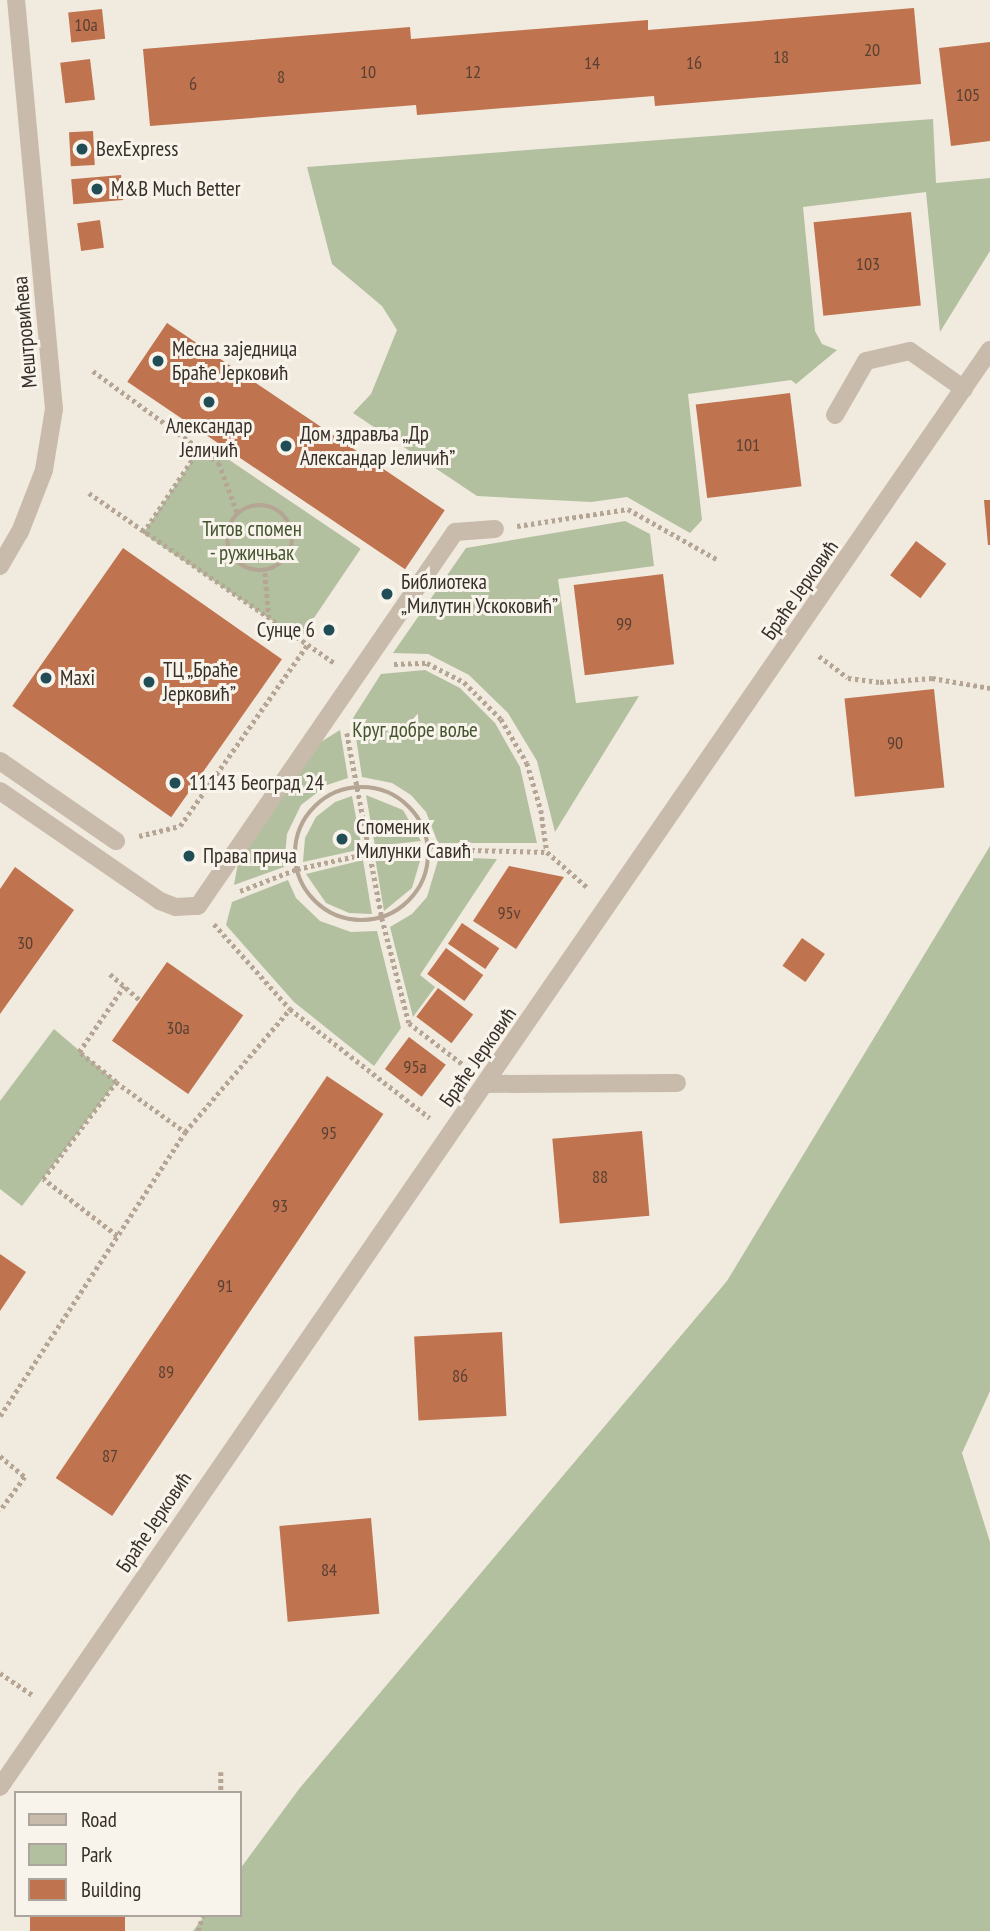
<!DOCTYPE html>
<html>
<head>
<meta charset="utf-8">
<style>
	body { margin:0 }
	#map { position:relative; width:990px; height:1931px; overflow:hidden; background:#f1eade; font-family:"PT Sans Narrow",sans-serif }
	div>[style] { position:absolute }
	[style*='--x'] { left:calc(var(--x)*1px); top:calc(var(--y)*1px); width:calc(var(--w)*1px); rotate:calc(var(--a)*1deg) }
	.green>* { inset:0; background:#b2c09f; transform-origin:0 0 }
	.building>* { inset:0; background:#bf734f; transform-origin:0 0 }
	.path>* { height:4.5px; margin-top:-2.25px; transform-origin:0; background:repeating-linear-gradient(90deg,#b5a595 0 3.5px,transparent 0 7px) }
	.path>.ring { margin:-2.25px; padding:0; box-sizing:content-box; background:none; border:4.5px solid #b5a595; border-radius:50% }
	.service>* { height:18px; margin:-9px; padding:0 9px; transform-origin:9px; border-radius:9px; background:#c9bbab }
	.minor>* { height:18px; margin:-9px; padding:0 9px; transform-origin:9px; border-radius:9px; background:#c9bbab }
	.tertiary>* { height:18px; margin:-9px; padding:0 9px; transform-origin:9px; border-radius:9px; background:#c9bbab }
	.dots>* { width:19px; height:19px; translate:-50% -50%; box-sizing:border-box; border:4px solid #f9f4eb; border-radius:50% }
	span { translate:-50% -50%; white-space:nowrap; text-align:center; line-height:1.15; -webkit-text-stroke:6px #f9f4eb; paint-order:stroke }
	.number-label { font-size:18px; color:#594033 }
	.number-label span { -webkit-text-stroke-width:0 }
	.poi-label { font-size:21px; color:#372f2a }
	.left { translate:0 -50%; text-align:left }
	.right { translate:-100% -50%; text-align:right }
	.street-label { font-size:21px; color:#372f2a }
	.park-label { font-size:21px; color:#43542f }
	.legend { position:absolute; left:14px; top:1791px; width:228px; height:126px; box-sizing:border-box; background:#f9f4eb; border:2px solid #aba59e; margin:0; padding:9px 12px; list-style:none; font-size:21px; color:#372f2a }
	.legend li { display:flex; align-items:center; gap:14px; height:35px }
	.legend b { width:35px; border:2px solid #aba59e }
</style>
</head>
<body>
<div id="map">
	<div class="green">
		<div style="clip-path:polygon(933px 119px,936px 183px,990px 178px,990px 251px,940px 332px,926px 192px,803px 207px,815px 331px,822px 344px,837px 350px,796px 384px,791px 380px,688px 394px,702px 520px,690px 533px,627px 497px,591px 502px,477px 496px,353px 413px,371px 394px,397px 330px,382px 306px,332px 264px,307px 167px)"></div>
		<div style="left:204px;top:443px;width:189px;height:109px;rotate:34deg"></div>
		<div style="clip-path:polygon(625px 521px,650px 534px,654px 566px,558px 579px,576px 703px,639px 696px,555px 832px,537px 761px,508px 713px,469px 675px,428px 654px,393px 653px,466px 548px)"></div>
		<div style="clip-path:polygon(425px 670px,460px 688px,495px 723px,520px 767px,537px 843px,438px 843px,426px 812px,411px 795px,392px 783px,362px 777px,353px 718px,381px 674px)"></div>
		<div style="clip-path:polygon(340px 730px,348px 778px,327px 785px,301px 805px,287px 834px,284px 867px,234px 885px,239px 857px,316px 745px)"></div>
		<div style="clip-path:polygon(366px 795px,403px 810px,421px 841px,375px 846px)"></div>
		<div style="clip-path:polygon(352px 796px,362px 849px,303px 862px,305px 838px,316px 817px,335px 802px)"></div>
		<div style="clip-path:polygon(990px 846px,990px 1391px,962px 1453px,990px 1542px,990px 1931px,193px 1931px,205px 1915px,240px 1915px,240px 1869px,299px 1789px,727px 1281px)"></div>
		<div style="clip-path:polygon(422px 854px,412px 888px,384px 911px,375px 857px)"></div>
		<div style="clip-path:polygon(439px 857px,497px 859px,420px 975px,435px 987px,413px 1017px,390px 927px,412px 914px,427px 897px)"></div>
		<div style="clip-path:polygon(363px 860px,372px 914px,349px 913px,326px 903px,306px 874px)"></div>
		<div style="clip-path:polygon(288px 880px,296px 898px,320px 921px,351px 932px,377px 931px,401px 1028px,374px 1066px,294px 1002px,226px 925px,232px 902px)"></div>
		<div style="clip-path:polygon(54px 1029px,116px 1082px,22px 1206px,0 1189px,0 1101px)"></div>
	</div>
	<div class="building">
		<div style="clip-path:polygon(914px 8px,921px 84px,655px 106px,654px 96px,417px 115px,416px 105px,150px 126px,143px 49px,410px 27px,411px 39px,648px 20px,648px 30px)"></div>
		<div style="left:102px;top:9px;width:30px;height:34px;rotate:84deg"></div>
		<div style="clip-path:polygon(990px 42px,990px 141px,951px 146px,939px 48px)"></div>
		<div style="left:90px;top:59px;width:41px;height:30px;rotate:83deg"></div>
		<div style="left:93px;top:131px;width:34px;height:24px;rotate:87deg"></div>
		<div style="left:121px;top:175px;width:25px;height:50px;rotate:85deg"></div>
		<div style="left:911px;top:212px;width:94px;height:98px;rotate:84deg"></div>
		<div style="left:100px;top:220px;width:28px;height:23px;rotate:82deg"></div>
		<div style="left:167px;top:323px;width:335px;height:71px;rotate:34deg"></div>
		<div style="left:790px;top:393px;width:94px;height:95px;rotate:83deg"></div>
		<div style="clip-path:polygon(984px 500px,990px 500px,990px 545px,988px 545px)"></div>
		<div style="left:916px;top:541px;width:38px;height:43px;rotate:37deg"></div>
		<div style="left:123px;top:548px;width:194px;height:193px;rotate:35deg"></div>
		<div style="left:663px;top:574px;width:91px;height:90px;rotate:83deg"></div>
		<div style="left:934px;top:689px;width:99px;height:90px;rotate:84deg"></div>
		<div style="clip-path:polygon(509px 866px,564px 877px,516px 949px,473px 921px)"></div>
		<div style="clip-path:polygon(15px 867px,74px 910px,0 1014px,0 889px)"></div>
		<div style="left:462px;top:923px;width:45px;height:25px;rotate:34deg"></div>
		<div style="left:802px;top:938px;width:28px;height:34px;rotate:35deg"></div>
		<div style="left:446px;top:948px;width:46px;height:32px;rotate:36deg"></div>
		<div style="left:167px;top:962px;width:93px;height:96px;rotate:35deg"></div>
		<div style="left:438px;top:988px;width:44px;height:36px;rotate:37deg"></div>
		<div style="left:409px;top:1037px;width:46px;height:40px;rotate:37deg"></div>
		<div style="left:327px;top:1076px;width:68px;height:485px;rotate:34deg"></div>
		<div style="left:642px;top:1131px;width:85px;height:90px;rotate:85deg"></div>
		<div style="clip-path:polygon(0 1254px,26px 1272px,0 1311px)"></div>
		<div style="left:502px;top:1332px;width:84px;height:88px;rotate:87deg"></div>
		<div style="left:371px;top:1518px;width:96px;height:92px;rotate:85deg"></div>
		<div style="left:30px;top:1915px;width:95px;height:16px"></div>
	</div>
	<div class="path">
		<div style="--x:93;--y:371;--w:156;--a:36.1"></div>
		<div style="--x:219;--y:463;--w:55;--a:69.9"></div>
		<div style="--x:89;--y:493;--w:300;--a:34.7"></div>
		<div class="ring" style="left:227px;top:505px;width:61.5px;height:61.5px"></div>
		<div style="--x:517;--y:526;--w:112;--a:-8.7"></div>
		<div style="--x:628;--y:509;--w:103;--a:29.5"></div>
		<div style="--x:143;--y:533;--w:102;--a:-56.2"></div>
		<div style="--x:265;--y:573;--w:44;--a:84.8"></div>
		<div style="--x:819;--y:656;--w:36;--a:37"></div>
		<div style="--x:848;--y:678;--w:32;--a:7"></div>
		<div style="--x:880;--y:682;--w:52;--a:-4.4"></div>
		<div style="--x:932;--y:678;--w:59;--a:9.8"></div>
		<div style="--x:394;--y:664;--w:33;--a:-2"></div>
		<div style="--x:427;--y:663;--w:42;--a:27.2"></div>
		<div style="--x:464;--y:682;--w:52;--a:45"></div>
		<div style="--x:501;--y:719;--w:51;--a:59.4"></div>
		<div style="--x:527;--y:763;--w:49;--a:73.4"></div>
		<div style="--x:541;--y:810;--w:42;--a:81.9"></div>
		<div style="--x:347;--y:733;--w:188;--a:79.3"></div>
		<div style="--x:382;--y:918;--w:108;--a:75.6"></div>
		<div style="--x:409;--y:1023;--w:71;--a:37.5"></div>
		<div class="ring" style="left:295px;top:787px;width:129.5px;height:129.5px"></div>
		<div style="--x:139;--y:836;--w:42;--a:-13.7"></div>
		<div style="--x:180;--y:826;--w:223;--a:-54.9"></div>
		<div style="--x:240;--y:891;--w:61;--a:-21.1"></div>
		<div style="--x:297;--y:869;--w:75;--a:-12.4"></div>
		<div style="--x:370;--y:853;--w:59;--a:-3.9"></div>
		<div style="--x:429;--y:849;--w:118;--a:1.5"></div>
		<div style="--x:547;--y:852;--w:53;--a:41.2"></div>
		<div style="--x:214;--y:924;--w:114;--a:48.2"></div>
		<div style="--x:290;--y:1009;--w:177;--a:37.9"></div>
		<div style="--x:110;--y:974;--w:40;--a:41"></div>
		<div style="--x:116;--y:1082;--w:85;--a:35.9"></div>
		<div style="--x:117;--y:1236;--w:93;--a:-142.4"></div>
		<div style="--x:43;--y:1179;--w:121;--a:-53"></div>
		<div style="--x:116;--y:1082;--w:48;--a:-141"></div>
		<div style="--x:79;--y:1052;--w:80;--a:-55.7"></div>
		<div style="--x:0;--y:1416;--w:339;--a:-56.9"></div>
		<div style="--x:185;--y:1132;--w:162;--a:-49.5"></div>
		<div style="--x:0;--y:1456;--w:33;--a:40"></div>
		<div style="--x:25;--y:1477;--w:42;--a:126.3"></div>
		<div style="--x:0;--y:1673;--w:41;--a:34.1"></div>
		<div style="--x:221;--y:1772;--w:21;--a:90"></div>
		<div style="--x:198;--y:1931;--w:17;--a:-73"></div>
	</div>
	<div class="service">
		<div style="--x:835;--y:415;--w:62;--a:-60.1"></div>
		<div style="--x:866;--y:361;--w:45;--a:-12.8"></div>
		<div style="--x:910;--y:351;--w:66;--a:35.1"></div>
		<div style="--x:0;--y:761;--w:141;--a:34.6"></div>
		<div style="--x:0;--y:791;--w:194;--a:34.5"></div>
		<div style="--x:160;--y:901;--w:17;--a:21"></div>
		<div style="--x:176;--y:907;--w:22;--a:-3"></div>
		<div style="--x:198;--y:906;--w:454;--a:-55.5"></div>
		<div style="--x:455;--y:532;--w:40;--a:-4.3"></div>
		<div style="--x:486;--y:1084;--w:191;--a:-0.3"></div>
	</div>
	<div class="minor">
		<div style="--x:0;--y:566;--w:39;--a:-60"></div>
		<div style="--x:20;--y:532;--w:66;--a:-68.8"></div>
		<div style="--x:44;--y:470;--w:62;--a:-80.7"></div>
		<div style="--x:54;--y:409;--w:411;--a:-95.3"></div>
	</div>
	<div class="tertiary">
		<div style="--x:0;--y:1787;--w:1745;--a:-55.44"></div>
	</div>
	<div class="dots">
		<div style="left:82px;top:149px;background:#214e56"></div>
		<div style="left:97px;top:189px;background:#214e56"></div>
		<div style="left:158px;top:361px;background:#214e56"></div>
		<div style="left:209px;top:402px;background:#214e56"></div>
		<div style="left:286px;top:446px;background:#214e56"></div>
		<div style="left:387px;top:594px;background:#214e56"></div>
		<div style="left:329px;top:630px;background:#214e56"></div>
		<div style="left:46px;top:678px;background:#214e56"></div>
		<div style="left:149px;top:682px;background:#214e56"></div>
		<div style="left:175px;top:783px;background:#214e56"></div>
		<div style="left:342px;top:839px;background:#214e56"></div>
		<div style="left:189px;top:856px;background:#214e56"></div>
	</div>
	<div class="number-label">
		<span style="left:86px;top:25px">10a</span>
		<span style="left:872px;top:50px">20</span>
		<span style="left:781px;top:57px">18</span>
		<span style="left:592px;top:63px">14</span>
		<span style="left:694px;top:63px">16</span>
		<span style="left:368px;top:72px">10</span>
		<span style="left:473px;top:72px">12</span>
		<span style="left:281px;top:77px">8</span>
		<span style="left:193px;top:84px">6</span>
		<span style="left:968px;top:95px">105</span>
		<span style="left:868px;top:264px">103</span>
		<span style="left:748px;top:445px">101</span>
		<span style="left:624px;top:624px">99</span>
		<span style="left:895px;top:743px">90</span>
		<span style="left:509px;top:913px">95v</span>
		<span style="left:25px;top:943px">30</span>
		<span style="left:178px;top:1028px">30a</span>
		<span style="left:415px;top:1067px">95a</span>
		<span style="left:329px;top:1133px">95</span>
		<span style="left:600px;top:1177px">88</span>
		<span style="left:280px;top:1206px">93</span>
		<span style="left:225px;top:1286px">91</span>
		<span style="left:166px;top:1372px">89</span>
		<span style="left:460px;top:1376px">86</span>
		<span style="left:110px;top:1456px">87</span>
		<span style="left:329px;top:1570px">84</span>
	</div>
	<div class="poi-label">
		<span class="left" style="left:96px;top:149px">BexExpress</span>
		<span class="left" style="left:111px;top:189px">M&amp;B Much Better</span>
		<span class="left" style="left:172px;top:361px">Месна заједница<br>Браће Јерковић</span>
		<span style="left:209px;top:438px">Александар<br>Јеличић</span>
		<span class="left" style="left:300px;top:446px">Дом здравља „Др<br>Александар Јеличић”</span>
		<span class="left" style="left:401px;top:594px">Библиотека<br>„Милутин Ускоковић”</span>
		<span class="right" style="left:315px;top:630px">Сунце 6</span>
		<span class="left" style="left:163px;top:682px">ТЦ „Браће<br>Јерковић”</span>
		<span class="left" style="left:60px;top:678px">Maxi</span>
		<span class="left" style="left:189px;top:783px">11143 Београд 24</span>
		<span class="left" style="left:356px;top:839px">Споменик<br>Милунки Савић</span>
		<span class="left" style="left:203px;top:856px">Права прича</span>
	</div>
	<div class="street-label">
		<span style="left:25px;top:332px;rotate:-95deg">Мештровићева</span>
		<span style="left:800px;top:590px;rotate:-55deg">Браће Јерковић</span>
		<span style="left:478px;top:1057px;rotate:-55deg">Браће Јерковић</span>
		<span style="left:154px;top:1522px;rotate:-56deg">Браће Јерковић</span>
	</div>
	<div class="park-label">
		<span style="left:252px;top:541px">Титов спомен<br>- ружичњак</span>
		<span style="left:415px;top:730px">Круг добре воље</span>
	</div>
	<ul class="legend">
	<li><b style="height:9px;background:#c9bbab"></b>Road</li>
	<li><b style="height:19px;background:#b2c09f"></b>Park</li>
	<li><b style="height:19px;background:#bf734f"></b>Building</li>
	</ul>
</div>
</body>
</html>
